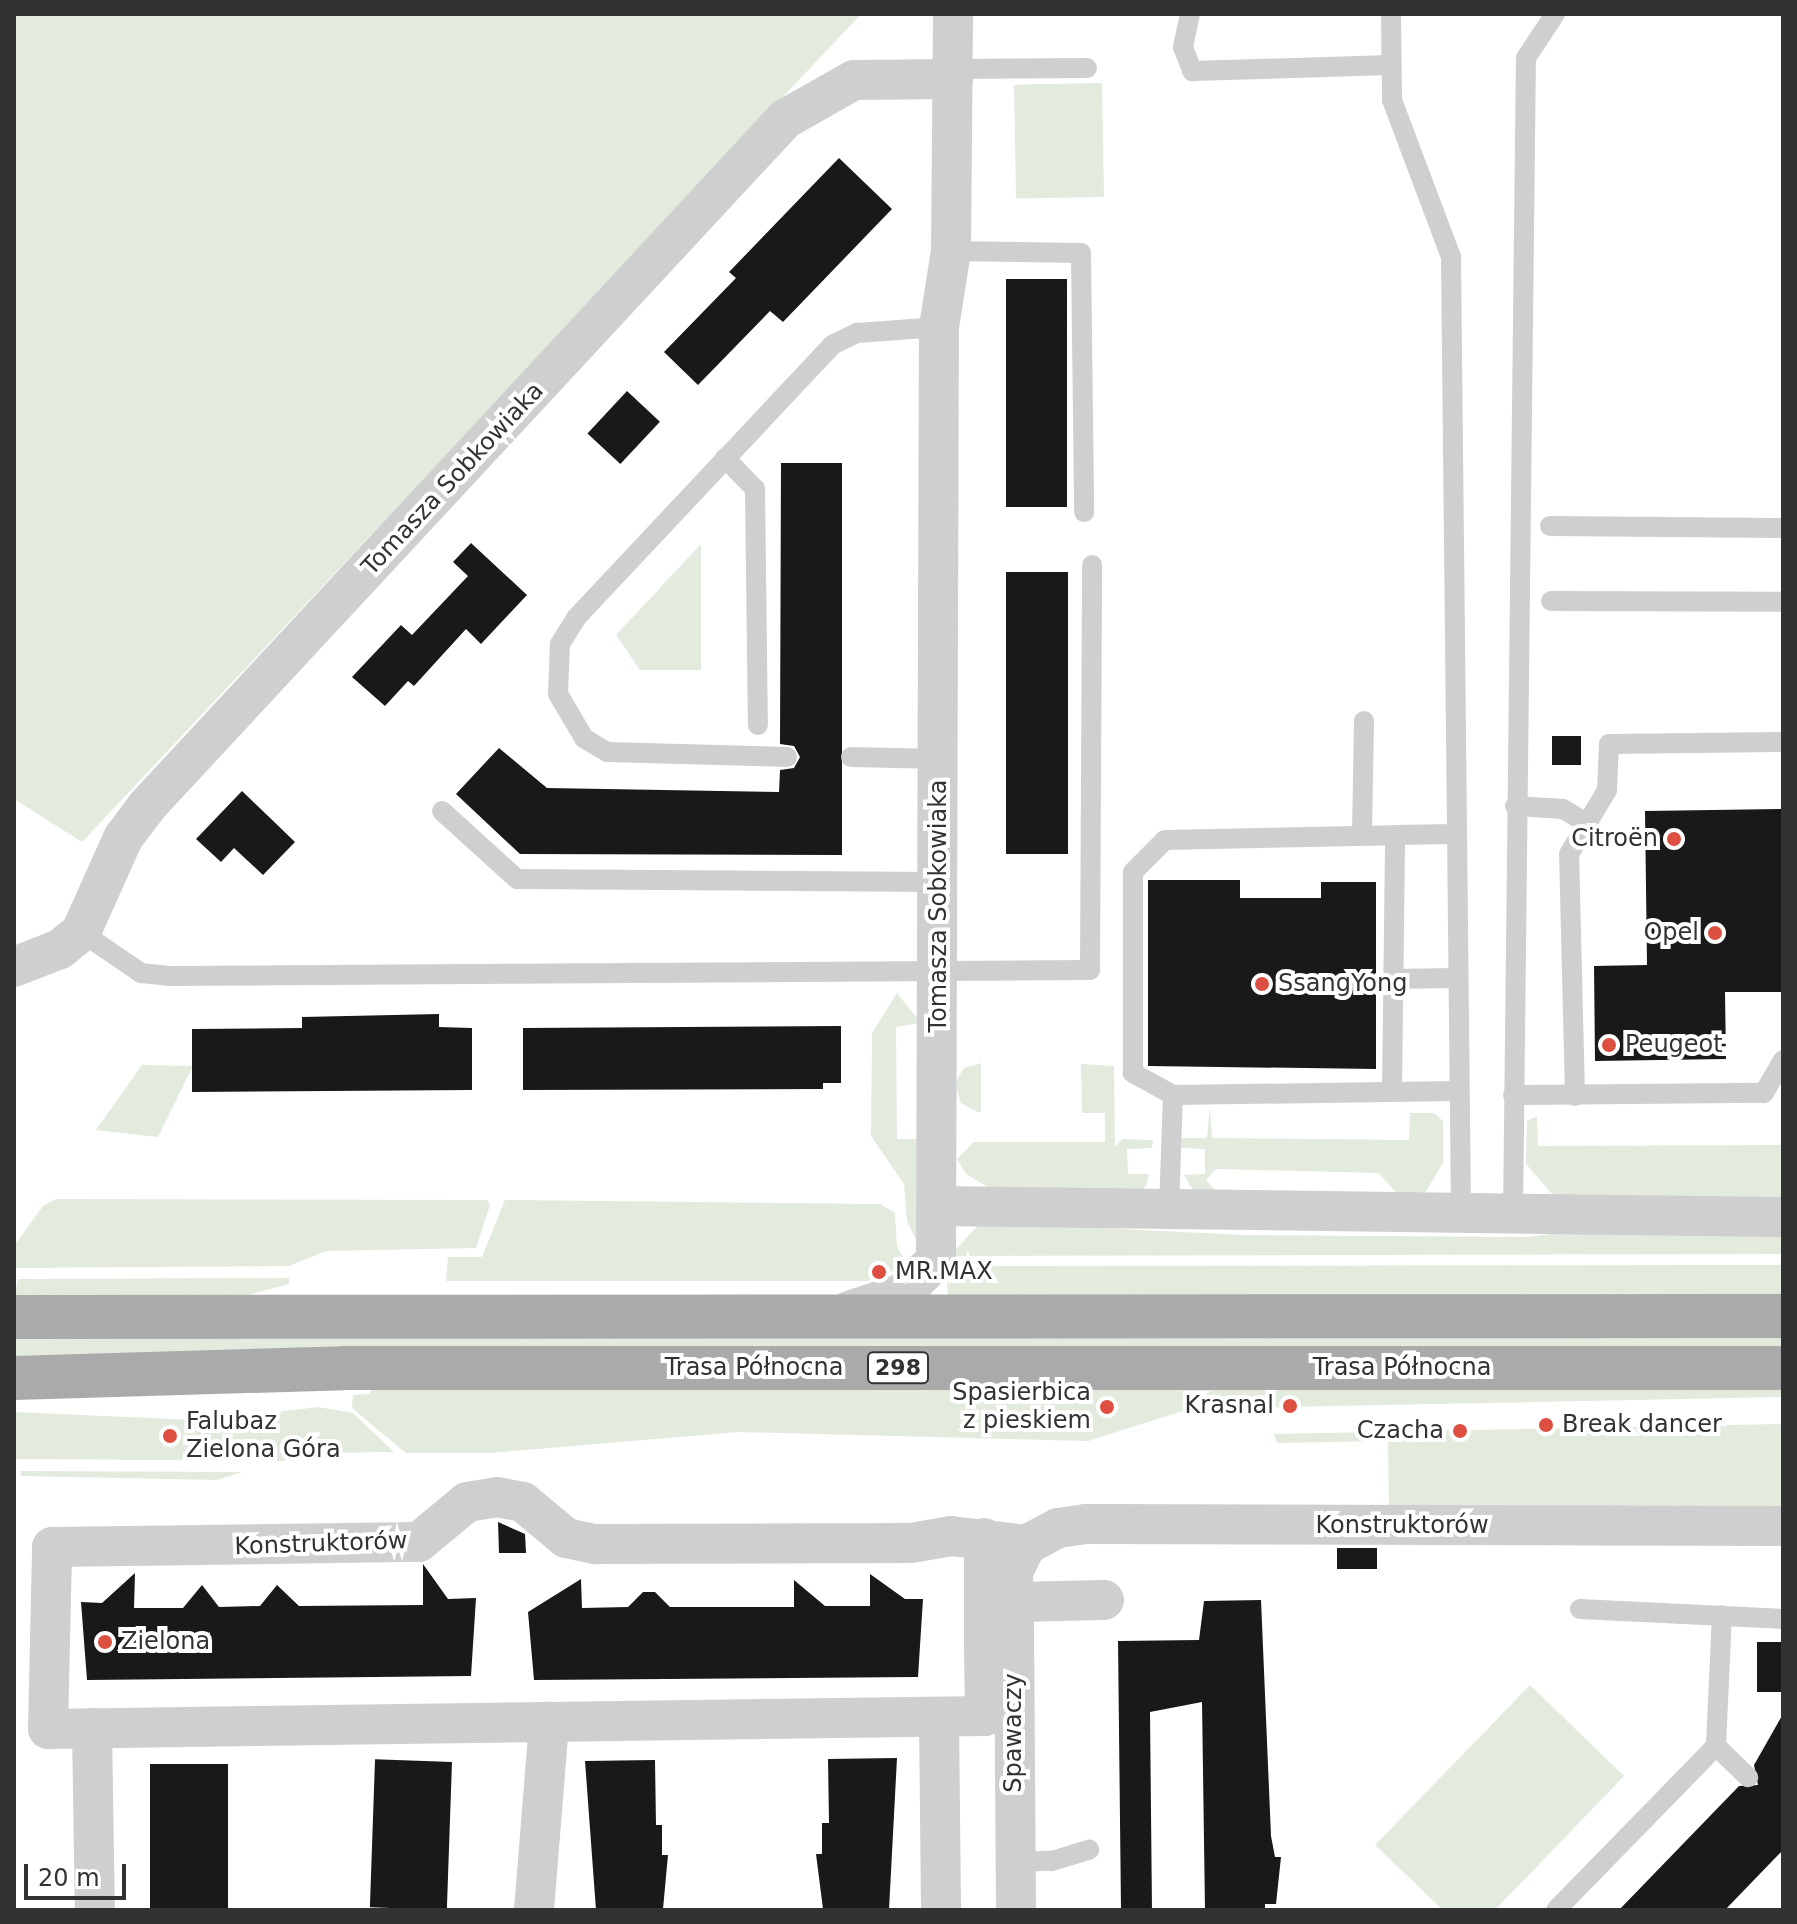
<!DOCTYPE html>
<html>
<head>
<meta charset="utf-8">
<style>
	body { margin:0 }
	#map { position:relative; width:1797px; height:1924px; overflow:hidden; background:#fff; font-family:"DejaVu Sans",sans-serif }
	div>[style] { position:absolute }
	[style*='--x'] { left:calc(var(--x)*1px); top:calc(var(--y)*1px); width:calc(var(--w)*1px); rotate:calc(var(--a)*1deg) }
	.green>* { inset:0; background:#e3ebdf; transform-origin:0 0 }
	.building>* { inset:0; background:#191919; transform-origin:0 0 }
	.lane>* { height:20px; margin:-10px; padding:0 10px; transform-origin:10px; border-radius:10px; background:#cfcfcf }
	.street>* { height:40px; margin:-20px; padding:0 20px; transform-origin:20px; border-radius:20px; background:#cfcfcf }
	.primary>* { height:44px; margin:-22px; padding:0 22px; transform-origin:22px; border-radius:22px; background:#aaa }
	.dots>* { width:22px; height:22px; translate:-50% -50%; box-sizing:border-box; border:4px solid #fff; border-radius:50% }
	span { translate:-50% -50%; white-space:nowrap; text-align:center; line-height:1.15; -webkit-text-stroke:8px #fff; paint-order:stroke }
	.shield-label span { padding:2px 6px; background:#fff; border:2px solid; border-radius:6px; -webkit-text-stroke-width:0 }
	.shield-label { font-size:22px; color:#323232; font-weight:700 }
	.street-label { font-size:24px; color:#323232 }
	.poi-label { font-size:24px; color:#323232 }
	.right { translate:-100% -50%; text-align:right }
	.left { translate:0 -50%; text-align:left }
	.frame { position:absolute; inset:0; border:16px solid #323232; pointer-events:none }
	.scale { position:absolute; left:24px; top:1864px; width:102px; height:36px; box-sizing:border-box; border:4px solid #323232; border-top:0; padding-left:10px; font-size:24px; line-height:28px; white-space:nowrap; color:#323232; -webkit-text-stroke:6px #fff; paint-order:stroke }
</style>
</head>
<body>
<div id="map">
	<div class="green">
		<div style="clip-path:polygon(14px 14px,861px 14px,82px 842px,14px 799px)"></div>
		<div style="left:1102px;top:83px;width:114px;height:88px;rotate:89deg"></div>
		<div style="clip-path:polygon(701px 544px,701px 670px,640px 670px,616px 635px)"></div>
		<div style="clip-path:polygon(897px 993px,921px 1023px,896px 1027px,897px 1139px,917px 1139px,920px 1248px,907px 1221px,904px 1184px,871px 1136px,872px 1033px)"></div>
		<div style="clip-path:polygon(981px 1063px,981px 1112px,977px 1112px,961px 1103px,955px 1083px,964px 1068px)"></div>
		<div style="clip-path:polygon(1081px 1064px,1114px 1066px,1115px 1147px,1122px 1139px,1153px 1140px,1152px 1148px,1127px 1149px,1128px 1174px,1149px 1174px,1146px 1186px,1141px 1191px,991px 1189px,966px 1174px,957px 1159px,974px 1142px,1105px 1142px,1105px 1113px,1082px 1113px)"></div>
		<div style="clip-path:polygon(142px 1065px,193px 1066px,158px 1137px,96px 1130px)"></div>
		<div style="clip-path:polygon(1210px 1105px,1212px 1138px,1409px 1140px,1410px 1113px,1434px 1113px,1443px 1121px,1443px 1163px,1426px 1191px,1413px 1199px,1404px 1200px,1378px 1173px,1216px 1169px,1206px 1180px,1216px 1191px,1194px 1192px,1184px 1175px,1205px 1174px,1205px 1149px,1181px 1148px,1181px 1138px,1207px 1138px)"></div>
		<div style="clip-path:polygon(1537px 1116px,1538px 1146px,1783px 1145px,1783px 1203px,1553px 1195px,1526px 1164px,1527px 1121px)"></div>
		<div style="clip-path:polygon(56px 1199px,487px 1200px,490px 1205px,476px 1248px,326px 1251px,289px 1266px,15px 1268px,14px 1246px,43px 1206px)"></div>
		<div style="clip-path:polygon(505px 1200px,880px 1204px,895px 1213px,897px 1246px,907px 1265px,868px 1281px,446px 1281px,448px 1257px,482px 1257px)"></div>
		<div style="clip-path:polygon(981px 1222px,1243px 1235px,1527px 1237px,1621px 1225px,1783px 1231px,1783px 1254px,950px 1256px)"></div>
		<div style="clip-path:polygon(1783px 1265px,1783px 1299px,948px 1298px,947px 1276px,985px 1266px)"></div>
		<div style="clip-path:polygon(289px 1278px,289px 1284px,244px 1296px,14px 1299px,18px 1279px)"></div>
		<div style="clip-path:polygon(1783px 1334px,1783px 1351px,428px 1348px,14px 1358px,14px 1336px)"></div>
		<div style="clip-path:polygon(1783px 1385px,1783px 1397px,1189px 1409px,1088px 1441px,738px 1432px,491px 1453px,406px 1453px,352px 1408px,353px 1395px,370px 1394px,372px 1386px)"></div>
		<div style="clip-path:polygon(318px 1407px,353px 1413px,394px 1452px,320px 1453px,283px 1461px,14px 1459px,14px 1412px,196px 1420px,196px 1431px,226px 1430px,227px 1418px)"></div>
		<div style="clip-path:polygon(1783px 1424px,1783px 1511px,1389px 1508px,1388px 1441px,1277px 1443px,1274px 1434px)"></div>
		<div style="clip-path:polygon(20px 1471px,242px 1472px,217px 1480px,21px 1476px)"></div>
		<div style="clip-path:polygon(1530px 1685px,1624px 1776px,1495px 1910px,1443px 1910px,1375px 1845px)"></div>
	</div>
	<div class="building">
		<div style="clip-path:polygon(839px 158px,892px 209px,783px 322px,770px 311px,698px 385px,664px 352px,736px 278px,729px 272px)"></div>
		<div style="left:1006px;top:279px;width:61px;height:228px"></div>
		<div style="left:627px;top:391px;width:45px;height:58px;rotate:43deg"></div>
		<div style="clip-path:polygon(781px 463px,842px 463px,842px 855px,520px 854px,456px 794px,499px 748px,547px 788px,779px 792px,780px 770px,794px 768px,800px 757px,794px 746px,780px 744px)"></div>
		<div style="clip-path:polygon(471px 543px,527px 595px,481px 644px,466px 629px,414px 686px,408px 681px,385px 706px,352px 677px,401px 625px,412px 635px,468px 576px,453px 562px)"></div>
		<div style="left:1006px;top:572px;width:62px;height:282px"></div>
		<div style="left:1552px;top:736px;width:29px;height:29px"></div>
		<div style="clip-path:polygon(242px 791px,295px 842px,263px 875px,234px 848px,221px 862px,196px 839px)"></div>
		<div style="clip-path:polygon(1782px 809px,1783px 992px,1725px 992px,1726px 1059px,1595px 1061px,1594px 966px,1647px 965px,1645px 811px)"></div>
		<div style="clip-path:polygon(1148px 880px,1240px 880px,1240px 898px,1321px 898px,1321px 882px,1376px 882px,1376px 1069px,1148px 1066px)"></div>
		<div style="clip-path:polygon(439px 1014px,439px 1027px,472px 1028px,472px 1090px,192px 1092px,192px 1029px,302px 1028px,302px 1017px)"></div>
		<div style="clip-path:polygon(841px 1026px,841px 1083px,823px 1083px,823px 1089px,523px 1090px,523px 1028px)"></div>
		<div style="clip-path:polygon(498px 1522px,525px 1534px,526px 1553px,499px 1553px)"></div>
		<div style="left:1337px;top:1548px;width:40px;height:21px"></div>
		<div style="clip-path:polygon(423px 1564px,448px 1599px,476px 1598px,471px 1676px,87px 1680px,81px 1602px,102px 1603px,135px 1573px,134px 1608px,183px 1608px,202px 1585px,219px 1607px,260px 1606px,277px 1585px,299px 1606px,423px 1605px)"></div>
		<div style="clip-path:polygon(870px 1574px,905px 1599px,923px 1599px,918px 1677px,534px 1680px,528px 1612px,581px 1579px,582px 1608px,628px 1607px,643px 1592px,655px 1592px,670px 1607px,794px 1607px,794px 1580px,825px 1606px,870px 1606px)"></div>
		<div style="clip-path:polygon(1261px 1600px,1271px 1836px,1275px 1857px,1281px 1857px,1276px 1904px,1265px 1904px,1265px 1910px,1205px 1910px,1202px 1702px,1150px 1712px,1152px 1910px,1121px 1910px,1118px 1641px,1199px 1640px,1204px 1601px)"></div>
		<div style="left:1783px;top:1642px;width:50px;height:26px;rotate:90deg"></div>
		<div style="clip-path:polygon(1783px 1714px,1783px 1850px,1725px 1910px,1619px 1910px,1739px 1786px,1758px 1785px,1754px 1765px)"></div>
		<div style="clip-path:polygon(897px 1758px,889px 1910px,823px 1909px,816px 1854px,822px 1854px,822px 1823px,829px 1823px,828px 1759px)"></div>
		<div style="clip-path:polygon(655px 1760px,656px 1825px,662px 1825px,662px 1855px,668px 1855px,663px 1909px,596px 1910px,585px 1761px)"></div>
		<div style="left:452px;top:1762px;width:148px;height:77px;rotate:92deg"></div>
		<div style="left:228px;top:1764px;width:146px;height:78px;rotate:90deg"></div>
	</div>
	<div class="lane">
		<div style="--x:1190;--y:14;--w:34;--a:102"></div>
		<div style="--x:1183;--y:47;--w:26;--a:69"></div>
		<div style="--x:1192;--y:71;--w:199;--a:-1.7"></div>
		<div style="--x:1391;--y:14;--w:86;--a:89.3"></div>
		<div style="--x:1392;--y:100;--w:168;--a:69.4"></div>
		<div style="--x:1451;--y:257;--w:959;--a:89.4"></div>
		<div style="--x:953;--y:69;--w:134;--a:-0.4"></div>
		<div style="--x:951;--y:251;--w:130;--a:0.9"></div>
		<div style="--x:1081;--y:253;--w:259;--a:89.3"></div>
		<div style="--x:725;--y:458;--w:43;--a:45.9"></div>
		<div style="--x:755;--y:489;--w:236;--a:89.3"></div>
		<div style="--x:1550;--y:526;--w:233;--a:0.5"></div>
		<div style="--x:1551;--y:601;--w:232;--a:0.2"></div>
		<div style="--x:787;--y:757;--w:180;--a:-178.4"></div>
		<div style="--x:607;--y:752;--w:27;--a:-149"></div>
		<div style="--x:584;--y:738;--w:51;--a:-120.6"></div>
		<div style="--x:558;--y:694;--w:50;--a:-87.7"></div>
		<div style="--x:560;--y:644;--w:31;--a:-58"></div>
		<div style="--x:576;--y:618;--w:374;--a:-46.8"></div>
		<div style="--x:832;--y:345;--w:28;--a:-26"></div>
		<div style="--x:857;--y:333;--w:82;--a:-4.2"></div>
		<div style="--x:851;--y:757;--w:88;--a:1.3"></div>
		<div style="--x:1515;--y:806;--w:48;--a:3.6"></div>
		<div style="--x:1563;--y:809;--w:27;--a:31"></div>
		<div style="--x:442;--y:811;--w:101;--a:42.2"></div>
		<div style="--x:517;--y:879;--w:422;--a:0.4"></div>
		<div style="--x:1362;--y:835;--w:114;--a:-89"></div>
		<div style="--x:81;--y:932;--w:73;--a:34.3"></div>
		<div style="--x:141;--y:973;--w:28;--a:6"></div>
		<div style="--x:169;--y:976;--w:921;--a:-0.37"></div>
		<div style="--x:1090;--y:970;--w:405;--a:-89.7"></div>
		<div style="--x:1392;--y:979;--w:64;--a:-0.9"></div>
		<div style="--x:1392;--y:1091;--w:256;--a:-89.3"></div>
		<div style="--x:1395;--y:835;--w:60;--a:-1"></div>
		<div style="--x:1173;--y:1095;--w:46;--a:-151.2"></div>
		<div style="--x:1133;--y:1073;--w:201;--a:-90"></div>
		<div style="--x:1133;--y:872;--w:45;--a:-45"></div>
		<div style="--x:1165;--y:840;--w:230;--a:-1.2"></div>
		<div style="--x:1513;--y:1095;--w:251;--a:-0.5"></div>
		<div style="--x:1764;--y:1093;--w:38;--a:-60"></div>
		<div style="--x:1575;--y:1096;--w:242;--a:-91.4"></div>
		<div style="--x:1569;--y:854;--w:74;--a:-59.3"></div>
		<div style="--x:1607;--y:790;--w:46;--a:-87.5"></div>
		<div style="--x:1609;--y:744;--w:174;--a:-0.7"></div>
		<div style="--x:1169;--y:1209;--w:114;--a:-88"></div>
		<div style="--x:1173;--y:1095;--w:285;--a:-0.8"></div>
		<div style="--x:1513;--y:1216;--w:1158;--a:-89.36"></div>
		<div style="--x:1526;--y:58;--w:53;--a:-56.6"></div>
		<div style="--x:1580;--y:1609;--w:203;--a:2.8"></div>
		<div style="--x:1716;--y:1746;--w:45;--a:44.1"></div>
		<div style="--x:1015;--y:1862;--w:37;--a:-2"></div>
		<div style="--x:1052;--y:1861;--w:39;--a:-17"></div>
		<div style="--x:1556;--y:1910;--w:229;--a:-45.7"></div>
		<div style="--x:1716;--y:1746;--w:131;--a:-87.4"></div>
	</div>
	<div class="street">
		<div style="--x:14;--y:967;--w:49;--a:-21.4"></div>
		<div style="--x:60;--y:949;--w:27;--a:-39"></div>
		<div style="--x:81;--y:932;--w:103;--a:-65.9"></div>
		<div style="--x:123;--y:838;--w:39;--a:-53"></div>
		<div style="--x:146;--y:807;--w:939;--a:-47.11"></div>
		<div style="--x:785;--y:119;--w:79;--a:-29.5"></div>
		<div style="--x:854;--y:80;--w:99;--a:-0.6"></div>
		<div style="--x:938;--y:1206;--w:845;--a:0.75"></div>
		<div style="--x:849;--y:1311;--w:57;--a:-18.4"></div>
		<div style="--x:903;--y:1293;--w:47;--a:-45"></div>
		<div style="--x:936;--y:1260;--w:933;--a:-89.82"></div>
		<div style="--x:939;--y:327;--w:77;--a:-81"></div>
		<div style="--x:951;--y:251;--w:237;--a:-89.5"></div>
		<div style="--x:984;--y:1538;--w:112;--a:90"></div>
		<div style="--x:984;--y:1650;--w:25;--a:-2"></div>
		<div style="--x:1014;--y:1602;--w:30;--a:-92"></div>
		<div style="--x:1013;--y:1572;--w:30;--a:-64"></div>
		<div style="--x:1026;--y:1545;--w:36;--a:-28"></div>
		<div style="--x:1058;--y:1528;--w:27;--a:-8"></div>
		<div style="--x:1085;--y:1524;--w:698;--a:0.16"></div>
		<div style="--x:984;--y:1650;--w:66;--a:89.1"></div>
		<div style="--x:985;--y:1716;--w:937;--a:179.21"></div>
		<div style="--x:48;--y:1729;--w:182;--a:-88.7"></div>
		<div style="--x:52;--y:1547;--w:367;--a:-0.8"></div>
		<div style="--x:419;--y:1542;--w:62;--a:-39.8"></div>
		<div style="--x:467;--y:1502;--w:30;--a:-9"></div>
		<div style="--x:497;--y:1497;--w:26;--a:11"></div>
		<div style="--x:523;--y:1502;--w:56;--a:39.9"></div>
		<div style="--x:566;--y:1538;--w:30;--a:12"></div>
		<div style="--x:595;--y:1544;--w:316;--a:-0.2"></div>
		<div style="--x:911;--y:1543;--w:41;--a:-9.9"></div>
		<div style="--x:951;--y:1536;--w:76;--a:6.8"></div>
		<div style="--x:939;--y:1717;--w:193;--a:89.4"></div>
		<div style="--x:92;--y:1728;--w:182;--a:89.1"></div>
		<div style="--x:534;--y:1910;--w:189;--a:-85.4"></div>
		<div style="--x:1016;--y:1910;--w:308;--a:-90.4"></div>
		<div style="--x:1014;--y:1602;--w:90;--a:-1.3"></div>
	</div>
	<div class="primary">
		<div style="--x:14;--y:1317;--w:1769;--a:-0.03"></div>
		<div style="--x:14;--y:1378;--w:330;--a:-1.7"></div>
		<div style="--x:344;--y:1368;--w:1439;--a:0"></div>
	</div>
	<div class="dots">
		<div style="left:1674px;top:839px;background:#dd5041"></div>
		<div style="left:1715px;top:933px;background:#dd5041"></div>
		<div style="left:1262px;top:984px;background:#dd5041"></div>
		<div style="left:1609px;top:1045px;background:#dd5041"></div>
		<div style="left:879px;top:1272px;background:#dd5041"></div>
		<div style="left:1290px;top:1406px;background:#dd5041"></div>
		<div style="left:1107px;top:1407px;background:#dd5041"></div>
		<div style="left:1546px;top:1425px;background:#dd5041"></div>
		<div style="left:1460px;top:1431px;background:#dd5041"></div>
		<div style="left:170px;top:1436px;background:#dd5041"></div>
		<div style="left:105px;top:1642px;background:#dd5041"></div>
	</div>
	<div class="shield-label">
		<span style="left:898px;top:1368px">298</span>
	</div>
	<div class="street-label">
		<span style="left:453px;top:479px;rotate:-47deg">Tomasza Sobkowiaka</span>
		<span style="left:939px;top:906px;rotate:-90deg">Tomasza Sobkowiaka</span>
		<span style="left:754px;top:1368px">Trasa Północna</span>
		<span style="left:1402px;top:1368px">Trasa Północna</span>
		<span style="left:1402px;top:1526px">Konstruktorów</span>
		<span style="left:321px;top:1544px;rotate:-2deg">Konstruktorów</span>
		<span style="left:1014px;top:1733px;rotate:-90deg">Spawaczy</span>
	</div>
	<div class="poi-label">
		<span class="right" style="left:1658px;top:839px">Citroën</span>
		<span class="right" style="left:1699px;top:933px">Opel</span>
		<span class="left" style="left:1278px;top:984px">SsangYong</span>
		<span class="left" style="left:1625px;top:1045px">Peugeot</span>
		<span class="left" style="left:895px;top:1272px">MR.MAX</span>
		<span class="right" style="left:1091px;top:1407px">Spasierbica<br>z pieskiem</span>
		<span class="right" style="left:1274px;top:1406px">Krasnal</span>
		<span class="left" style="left:186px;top:1436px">Falubaz<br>Zielona Góra</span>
		<span class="left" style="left:1562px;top:1425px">Break dancer</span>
		<span class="right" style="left:1444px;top:1431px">Czacha</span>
		<span class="left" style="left:121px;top:1642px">Zielona</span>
	</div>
	<div class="frame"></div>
	<div class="scale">20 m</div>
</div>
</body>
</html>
